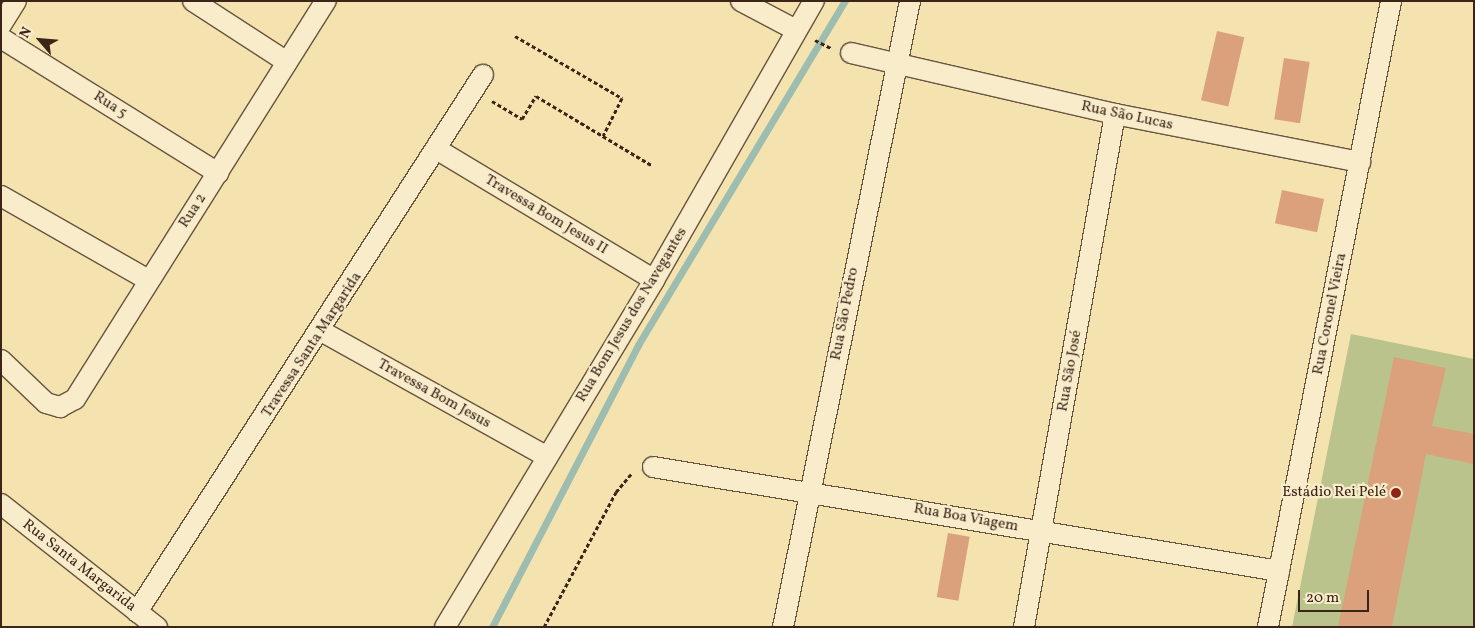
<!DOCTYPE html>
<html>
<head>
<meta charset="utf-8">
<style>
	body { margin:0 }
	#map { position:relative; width:1475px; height:628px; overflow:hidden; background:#f4e2af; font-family:Vollkorn,serif }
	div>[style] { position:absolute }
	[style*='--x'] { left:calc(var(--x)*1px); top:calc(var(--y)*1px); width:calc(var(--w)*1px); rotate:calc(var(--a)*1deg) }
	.green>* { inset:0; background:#bac38c }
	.stream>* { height:7px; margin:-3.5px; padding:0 3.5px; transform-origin:3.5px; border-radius:3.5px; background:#9cbdb0 }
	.building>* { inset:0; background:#daa17c; transform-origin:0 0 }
	.path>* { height:3px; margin-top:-1.5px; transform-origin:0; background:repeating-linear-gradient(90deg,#3b2519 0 4px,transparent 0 6.5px) }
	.roads { filter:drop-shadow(1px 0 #69543e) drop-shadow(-1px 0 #69543e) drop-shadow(0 1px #69543e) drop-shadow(0 -1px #69543e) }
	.minor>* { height:20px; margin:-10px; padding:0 10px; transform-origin:10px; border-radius:10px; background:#f8eccb }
	.dots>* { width:14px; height:14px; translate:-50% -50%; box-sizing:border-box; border:2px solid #f8eccb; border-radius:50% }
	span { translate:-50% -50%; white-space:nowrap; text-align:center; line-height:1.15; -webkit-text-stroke:4.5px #f8eccb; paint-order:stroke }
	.street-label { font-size:15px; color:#3b2519 }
	.poi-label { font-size:15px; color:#3b2519 }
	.right { translate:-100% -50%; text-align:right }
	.frame { position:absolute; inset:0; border:2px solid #3b2519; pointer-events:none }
	.north { position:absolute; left:15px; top:15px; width:50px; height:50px; -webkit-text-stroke:4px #f8eccb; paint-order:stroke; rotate:297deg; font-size:14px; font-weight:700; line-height:20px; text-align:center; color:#3b2519 }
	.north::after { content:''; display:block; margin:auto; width:18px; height:22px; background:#3b2519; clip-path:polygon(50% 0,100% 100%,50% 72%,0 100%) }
	.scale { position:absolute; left:1298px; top:590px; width:71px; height:22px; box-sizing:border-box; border:2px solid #3b2519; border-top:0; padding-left:6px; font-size:15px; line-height:18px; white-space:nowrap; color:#3b2519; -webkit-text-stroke:4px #f8eccb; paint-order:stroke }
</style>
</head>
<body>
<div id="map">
	<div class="green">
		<div style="clip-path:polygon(1351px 334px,1474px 359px,1474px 627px,1292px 627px)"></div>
	</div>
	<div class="stream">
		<div style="--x:492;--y:627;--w:318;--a:-62.6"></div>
		<div style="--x:638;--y:345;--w:401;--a:-59"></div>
	</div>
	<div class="building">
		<div style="left:1217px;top:31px;width:28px;height:71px;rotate:13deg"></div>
		<div style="left:1284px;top:58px;width:26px;height:62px;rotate:9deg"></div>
		<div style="left:1282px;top:190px;width:43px;height:34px;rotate:12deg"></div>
		<div style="clip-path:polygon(1394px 357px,1446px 368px,1432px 426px,1474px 434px,1474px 464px,1426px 454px,1392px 627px,1338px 627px)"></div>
		<div style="left:948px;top:533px;width:22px;height:65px;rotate:10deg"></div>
	</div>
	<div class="path">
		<div style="--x:515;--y:36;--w:124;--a:30.1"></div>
		<div style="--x:622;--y:98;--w:42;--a:116.6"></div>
		<div style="--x:815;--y:40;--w:18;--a:27"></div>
		<div style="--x:492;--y:101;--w:35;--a:31"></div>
		<div style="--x:522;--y:119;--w:27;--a:-59"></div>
		<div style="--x:536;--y:96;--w:136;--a:30.9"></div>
		<div style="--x:544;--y:627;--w:153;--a:-61.9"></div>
		<div style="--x:616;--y:492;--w:25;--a:-50"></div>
	</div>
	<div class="roads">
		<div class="minor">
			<div style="--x:193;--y:1;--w:112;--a:33"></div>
			<div style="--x:741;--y:1;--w:62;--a:27.8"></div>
			<div style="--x:1;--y:25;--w:28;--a:-58"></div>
			<div style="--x:1;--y:38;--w:256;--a:31.9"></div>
			<div style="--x:851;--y:53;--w:271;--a:13"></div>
			<div style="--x:1115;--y:114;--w:250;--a:11.1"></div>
			<div style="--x:438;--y:150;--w:252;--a:31"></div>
			<div style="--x:1;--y:196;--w:169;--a:29.7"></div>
			<div style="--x:321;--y:331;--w:259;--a:29.1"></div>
			<div style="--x:1;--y:360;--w:62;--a:43.7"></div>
			<div style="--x:46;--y:403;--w:15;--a:16"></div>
			<div style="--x:60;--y:407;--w:17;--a:-28"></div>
			<div style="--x:75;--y:399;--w:471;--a:-57.8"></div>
			<div style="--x:653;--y:467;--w:635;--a:9.43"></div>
			<div style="--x:1;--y:504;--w:199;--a:38.3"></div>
			<div style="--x:137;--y:612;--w:639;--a:-57.21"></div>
			<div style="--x:445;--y:627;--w:405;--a:-58.9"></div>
			<div style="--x:654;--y:280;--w:322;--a:-60.2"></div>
			<div style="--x:783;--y:627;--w:639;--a:-78.53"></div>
			<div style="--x:1024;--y:627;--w:521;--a:-79.94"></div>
			<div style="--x:1268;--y:627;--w:638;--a:-78.88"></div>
		</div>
	</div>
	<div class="dots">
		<div style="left:1396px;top:493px;background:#8f2418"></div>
	</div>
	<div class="street-label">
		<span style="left:110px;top:105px;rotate:32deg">Rua 5</span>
		<span style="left:1127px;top:116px;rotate:12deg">Rua São Lucas</span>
		<span style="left:193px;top:211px;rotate:-57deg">Rua 2</span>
		<span style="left:546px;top:215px;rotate:31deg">Travessa Bom Jesus II</span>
		<span style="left:845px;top:314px;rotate:-79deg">Rua São Pedro</span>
		<span style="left:1330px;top:314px;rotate:-79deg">Rua Coronel Vieira</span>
		<span style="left:632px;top:315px;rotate:-59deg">Rua Bom Jesus dos Navegantes</span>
		<span style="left:312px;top:345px;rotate:-57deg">Travessa Santa Margarida</span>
		<span style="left:1070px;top:371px;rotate:-80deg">Rua São José</span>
		<span style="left:434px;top:394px;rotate:29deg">Travessa Bom Jesus</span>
		<span style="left:966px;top:518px;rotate:10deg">Rua Boa Viagem</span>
		<span style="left:79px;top:566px;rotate:38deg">Rua Santa Margarida</span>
	</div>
	<div class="poi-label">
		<span class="right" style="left:1386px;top:493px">Estádio Rei Pelé</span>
	</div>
	<div class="frame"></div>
	<div class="north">N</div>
	<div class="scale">20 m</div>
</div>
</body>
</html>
